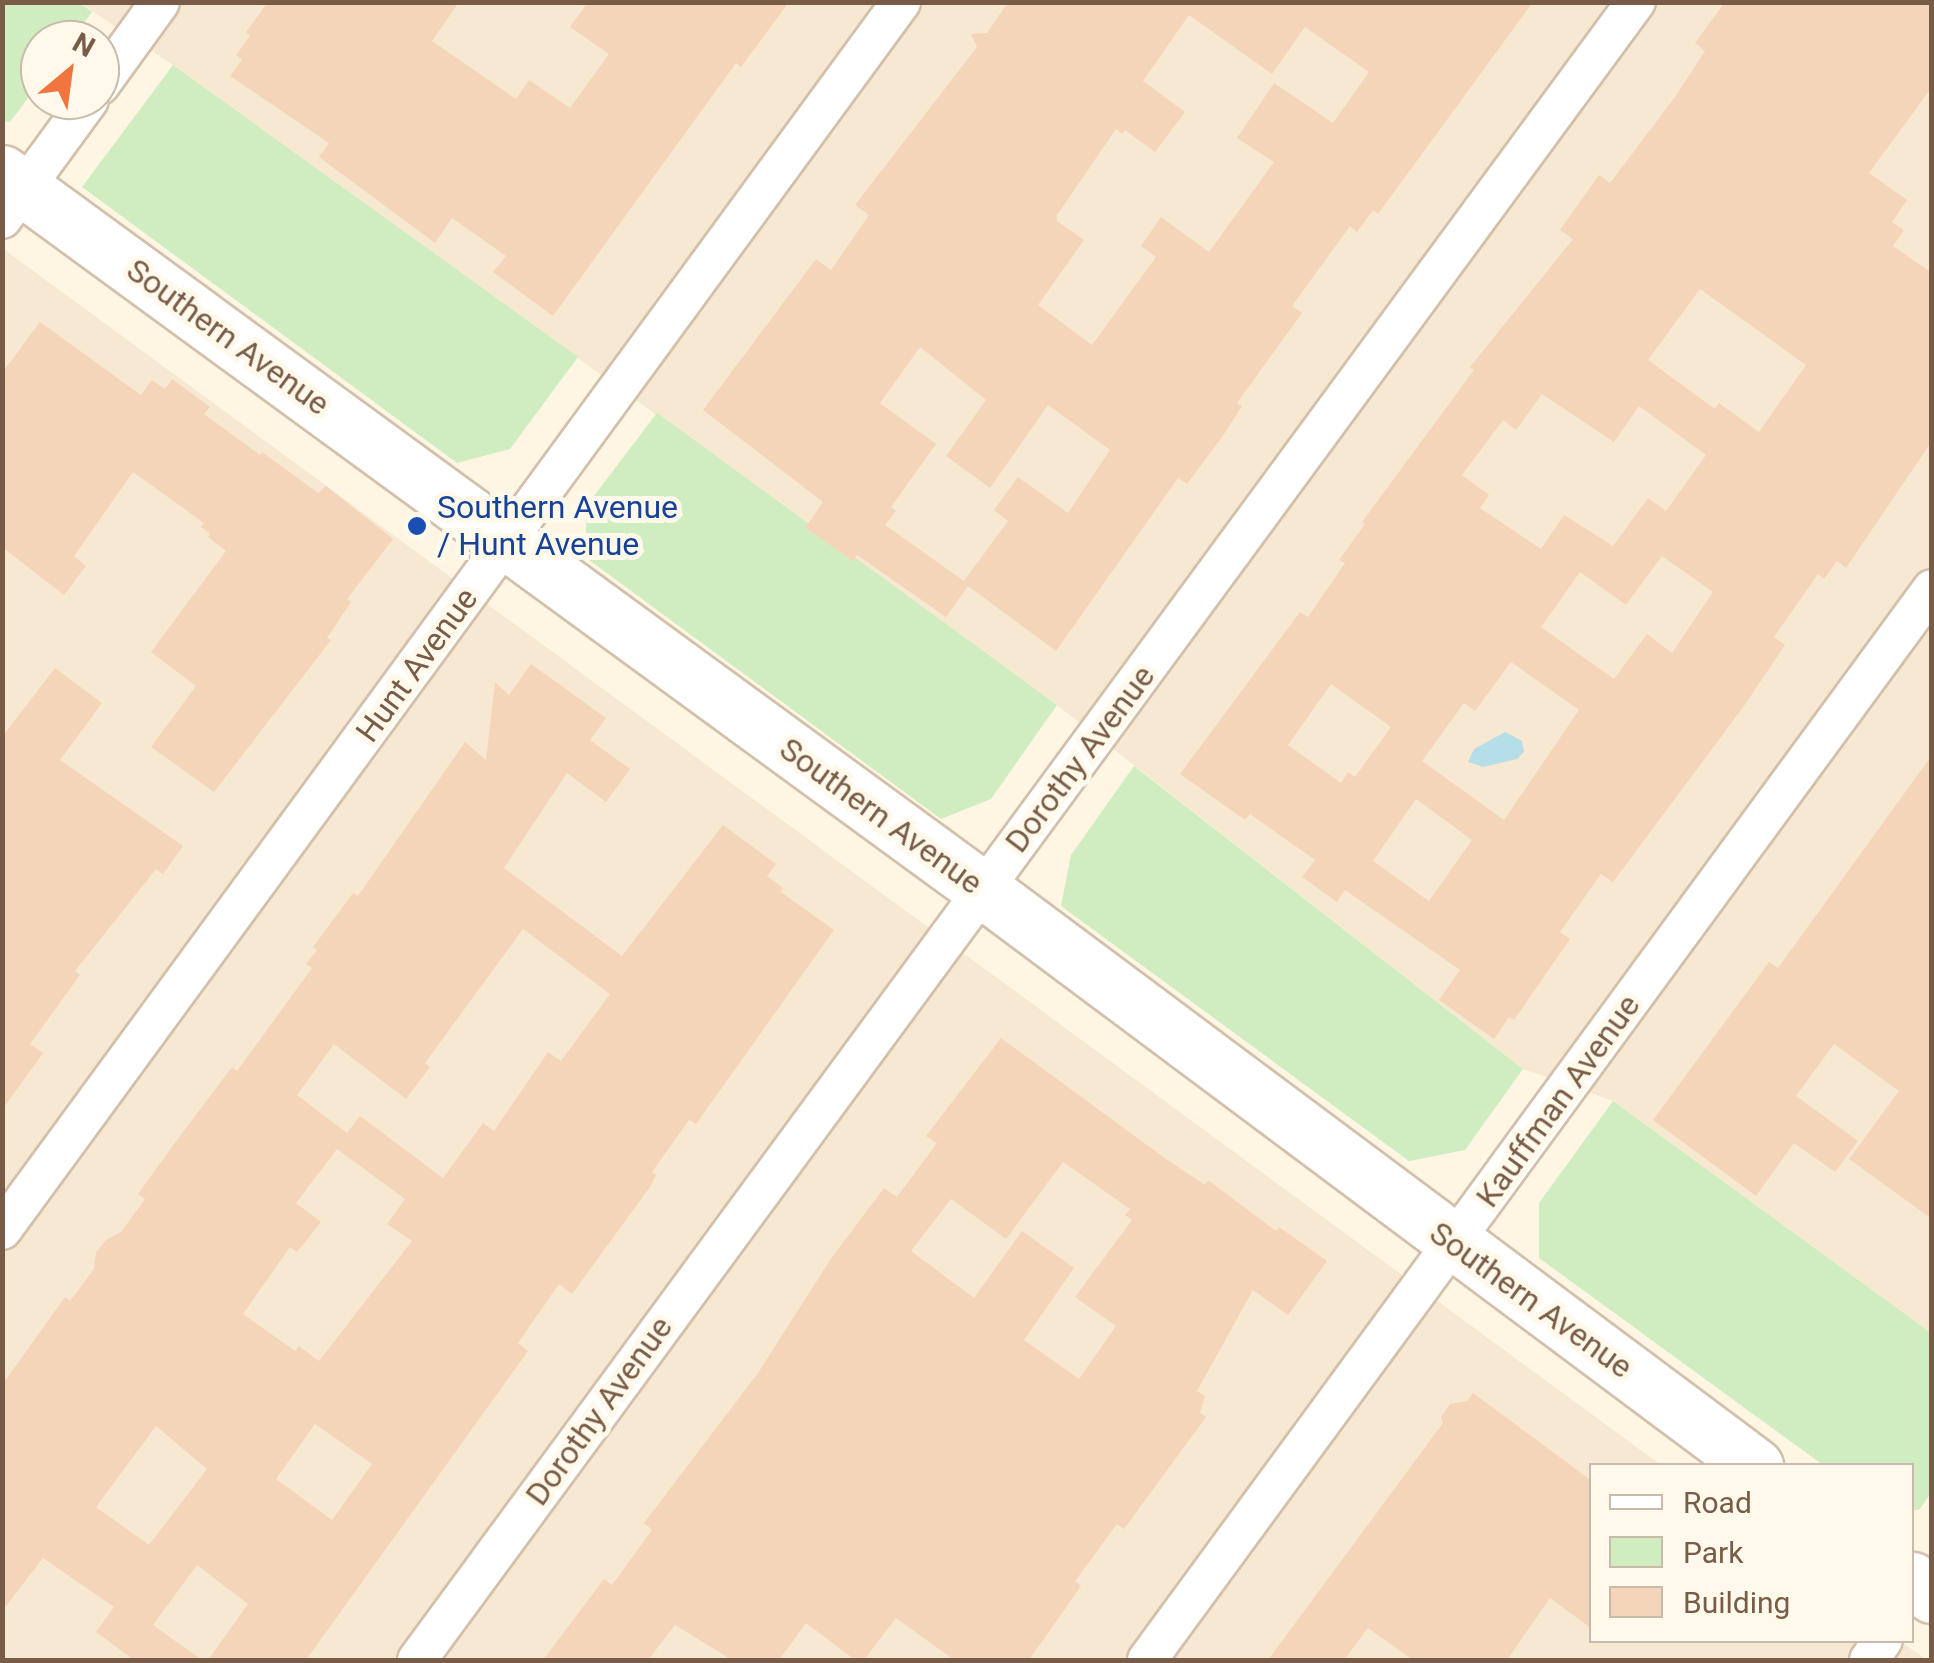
<!DOCTYPE html>
<html>
<head>
<meta charset="utf-8">
<style>
	body { margin:0 }
	#map { position:relative; width:1934px; height:1663px; overflow:hidden; background:#fef6e3; font-family:Roboto,sans-serif }
	div>[style] { position:absolute }
	[style*='--x'] { left:calc(var(--x)*1px); top:calc(var(--y)*1px); width:calc(var(--w)*1px); rotate:calc(var(--a)*1deg) }
	.residential>* { inset:0; background:#f6e8d1 }
	.green>* { inset:0; background:#cfedc0 }
	.water>* { inset:0; background:#b6dee9 }
	.building>* { inset:0; background:#f5d5b9 }
	.roads { filter:drop-shadow(2px 0 #d2c0ab) drop-shadow(-2px 0 #d2c0ab) drop-shadow(0 2px #d2c0ab) drop-shadow(0 -2px #d2c0ab) }
	.street>* { height:38px; margin:-19px; padding:0 19px; transform-origin:19px; border-radius:19px; background:#fff }
	.secondary>* { height:55px; margin:-27.5px; padding:0 27.5px; transform-origin:27.5px; border-radius:27.5px; background:#fff }
	.dots>* { width:28px; height:28px; translate:-50% -50%; box-sizing:border-box; border:5px solid #fff9eb; border-radius:50% }
	span { translate:-50% -50%; white-space:nowrap; text-align:center; line-height:1.15; -webkit-text-stroke:10px #fff9eb; paint-order:stroke }
	.street-label { font-size:32px; color:#785c47 }
	.transit-label { font-size:32px; color:#164399 }
	.left { translate:0 -50%; text-align:left }
	.frame { position:absolute; inset:0; border:5px solid #785c47; pointer-events:none }
	.legend { position:absolute; left:1589px; top:1463px; width:325px; height:180px; box-sizing:border-box; background:#fff9eb; border:2px solid #c9baa9; margin:0; padding:12px 18px; list-style:none; font-size:30px; color:#785c47 }
	.legend li { display:flex; align-items:center; gap:20px; height:50px }
	.legend b { width:50px; border:2px solid #c9baa9 }
	.north { position:absolute; left:20px; top:20px; width:100px; height:100px; box-sizing:border-box; background:#fff9eb; border:2px solid #c9baa9; border-radius:50%; rotate:29deg; font-size:28px; font-weight:700; line-height:40px; text-align:center; color:#785c47 }
	.north::after { content:''; display:block; margin:auto; width:35px; height:45px; background:#f1753f; clip-path:polygon(50% 0,100% 100%,50% 72%,0 100%) }
</style>
</head>
<body>
<div id="map">
	<div class="residential">
		<div style="clip-path:polygon(80px 3px,1931px 3px,1931px 1333px,1613px 1101px,1523px 1069px,1057px 705px,173px 65px)"></div>
		<div style="clip-path:polygon(2px 248px,1661px 1465px,1592px 1466px,1592px 1640px,1900px 1641px,1927px 1660px,3px 1660px)"></div>
	</div>
	<div class="green">
		<div style="clip-path:polygon(3px 2px,80px 3px,92px 12px,71px 40px,40px 40px,40px 82px,10px 122px,3px 121px)"></div>
		<div style="clip-path:polygon(173px 65px,578px 357px,510px 449px,457px 463px,82px 187px)"></div>
		<div style="clip-path:polygon(657px 413px,1057px 705px,991px 799px,941px 819px,585px 557px,587px 505px)"></div>
		<div style="clip-path:polygon(1134px 766px,1523px 1069px,1465px 1150px,1409px 1161px,1061px 906px,1071px 855px)"></div>
		<div style="clip-path:polygon(1613px 1101px,1931px 1333px,1931px 1493px,1920px 1509px,1912px 1511px,1912px 1466px,1823px 1465px,1539px 1258px,1539px 1203px)"></div>
	</div>
	<div class="water">
		<div style="clip-path:polygon(1505px 732px,1522px 741px,1524px 752px,1517px 759px,1483px 767px,1468px 762px,1474px 749px)"></div>
	</div>
	<div class="building">
		<div style="clip-path:polygon(268px 2px,459px 2px,432px 41px,516px 99px,529px 80px,570px 108px,609px 54px,570px 27px,588px 2px,789px 2px,741px 67px,736px 63px,553px 316px,493px 272px,506px 256px,452px 218px,435px 243px,319px 157px,329px 143px,230px 76px,242px 60px,236px 55px,250px 36px,246px 32px)"></div>
		<div style="clip-path:polygon(evenodd,1008px 2px,1533px 2px,1378px 214px,1373px 210px,1357px 232px,1350px 226px,1292px 306px,1302px 313px,1237px 403px,1242px 406px,1222px 437px,1187px 484px,1178px 478px,1056px 651px,968px 586px,946px 617px,857px 555px,853px 561px,805px 528px,823px 502px,703px 410px,816px 259px,831px 270px,869px 215px,855px 205px,977px 47px,971px 34px,987px 33px,1008px 2px,1189px 15px,1272px 74px,1305px 27px,1369px 72px,1333px 123px,1274px 83px,1237px 138px,1274px 162px,1209px 252px,1161px 217px,1141px 246px,1156px 257px,1092px 345px,1038px 305px,1084px 240px,1057px 221px,1057px 215px,1116px 129px,1122px 134px,1125px 130px,1155px 152px,1185px 112px,1143px 81px,1189px 15px,1008px 2px,920px 347px,986px 400px,946px 456px,990px 488px,1048px 405px,1110px 450px,1068px 513px,1018px 477px,994px 510px,1008px 521px,964px 581px,885px 525px,896px 511px,891px 507px,936px 444px,880px 403px,920px 347px)"></div>
		<div style="clip-path:polygon(evenodd,1725px 2px,1932px 2px,1932px 87px,1869px 173px,1907px 200px,1892px 222px,1904px 230px,1893px 246px,1932px 273px,1932px 441px,1846px 568px,1837px 561px,1824px 579px,1818px 574px,1774px 637px,1785px 645px,1744px 706px,1613px 882px,1601px 874px,1560px 932px,1570px 939px,1514px 1020px,1509px 1017px,1494px 1039px,1439px 1000px,1460px 970px,1345px 890px,1337px 902px,1302px 877px,1315px 860px,1250px 814px,1245px 820px,1180px 774px,1300px 612px,1308px 617px,1345px 563px,1339px 560px,1365px 524px,1362px 522px,1474px 370px,1470px 367px,1573px 239px,1560px 230px,1599px 175px,1610px 183px,1675px 97px,1705px 51px,1695px 43px,1725px 2px,1700px 289px,1806px 365px,1759px 432px,1719px 403px,1715px 409px,1648px 360px,1700px 289px,1725px 2px,1542px 394px,1614px 442px,1639px 406px,1706px 455px,1666px 511px,1648px 498px,1613px 546px,1564px 515px,1541px 549px,1480px 508px,1489px 495px,1462px 475px,1503px 420px,1516px 430px,1542px 394px,1725px 2px,1662px 556px,1713px 592px,1672px 653px,1647px 634px,1614px 679px,1541px 627px,1580px 572px,1626px 605px,1662px 556px,1725px 2px,1511px 662px,1579px 710px,1504px 820px,1422px 761px,1464px 703px,1475px 711px,1511px 662px,1725px 2px,1331px 684px,1391px 727px,1355px 777px,1348px 772px,1341px 783px,1288px 745px,1331px 684px,1725px 2px,1416px 799px,1472px 840px,1429px 901px,1373px 861px,1416px 799px)"></div>
		<div style="clip-path:polygon(40px 322px,141px 395px,152px 380px,165px 389px,172px 379px,210px 407px,204px 414px,260px 455px,262px 452px,318px 493px,326px 486px,393px 539px,347px 599px,351px 602px,327px 638px,331px 640px,214px 792px,151px 747px,196px 686px,151px 652px,226px 551px,208px 537px,210px 534px,201px 527px,204px 523px,133px 472px,74px 556px,86px 566px,64px 595px,2px 547px,2px 373px)"></div>
		<div style="clip-path:polygon(evenodd,531px 664px,606px 718px,590px 740px,630px 769px,606px 802px,567px 773px,504px 868px,622px 956px,723px 825px,776px 864px,767px 876px,783px 888px,781px 892px,834px 930px,696px 1124px,689px 1120px,652px 1172px,656px 1175px,650px 1187px,572px 1294px,559px 1284px,518px 1343px,528px 1351px,306px 1660px,208px 1660px,248px 1604px,197px 1565px,153px 1625px,202px 1660px,134px 1660px,96px 1632px,114px 1607px,43px 1558px,2px 1611px,2px 1385px,65px 1297px,70px 1301px,94px 1269px,96px 1252px,106px 1240px,121px 1232px,145px 1199px,138px 1194px,174px 1144px,232px 1067px,237px 1071px,312px 968px,306px 964px,317px 950px,313px 947px,353px 893px,358px 896px,465px 742px,486px 760px,495px 682px,509px 695px,531px 664px,523px 929px,610px 994px,561px 1061px,548px 1052px,494px 1131px,483px 1123px,443px 1178px,360px 1116px,347px 1133px,297px 1095px,334px 1044px,406px 1099px,430px 1067px,425px 1063px,523px 929px,531px 664px,337px 1149px,405px 1199px,387px 1224px,412px 1241px,319px 1361px,299px 1346px,295px 1351px,243px 1314px,290px 1247px,297px 1252px,321px 1222px,296px 1203px,337px 1149px,531px 664px,315px 1424px,372px 1464px,332px 1520px,276px 1479px,315px 1424px,531px 664px,156px 1426px,207px 1469px,149px 1545px,96px 1507px,156px 1426px)"></div>
		<div style="clip-path:polygon(55px 668px,102px 703px,60px 760px,183px 846px,163px 874px,156px 869px,75px 971px,80px 975px,30px 1044px,43px 1053px,2px 1110px,2px 737px)"></div>
		<div style="clip-path:polygon(1932px 755px,1932px 1219px,1849px 1159px,1899px 1091px,1834px 1044px,1796px 1096px,1858px 1141px,1835px 1172px,1794px 1143px,1756px 1196px,1653px 1120px,1769px 962px,1778px 968px)"></div>
		<div style="clip-path:polygon(evenodd,1001px 1038px,1166px 1159px,1205px 1185px,1208px 1180px,1276px 1231px,1279px 1227px,1327px 1261px,1288px 1315px,1253px 1290px,1197px 1391px,1205px 1396px,1200px 1413px,1206px 1417px,1124px 1529px,1117px 1524px,1075px 1581px,1081px 1586px,1029px 1660px,954px 1660px,896px 1618px,864px 1660px,855px 1660px,806px 1623px,779px 1660px,732px 1660px,675px 1625px,648px 1660px,543px 1660px,604px 1579px,612px 1585px,652px 1530px,644px 1523px,758px 1373px,830px 1260px,884px 1188px,897px 1197px,937px 1143px,926px 1136px,1001px 1038px,1063px 1162px,1130px 1209px,1125px 1215px,1132px 1220px,1075px 1297px,1116px 1326px,1079px 1379px,1024px 1340px,1074px 1268px,1022px 1231px,974px 1298px,911px 1251px,951px 1199px,1006px 1239px,1063px 1162px)"></div>
		<div style="clip-path:polygon(1473px 1393px,1592px 1481px,1592px 1629px,1550px 1598px,1507px 1660px,1413px 1660px,1368px 1628px,1344px 1660px,1268px 1660px,1443px 1423px,1441px 1417px,1450px 1404px,1467px 1401px)"></div>
	</div>
	<div class="roads">
		<div class="street">
			<div style="--x:100;--y:85;--w:102;--a:-54.1"></div>
			<div style="--x:2;--y:219;--w:147;--a:-53.8"></div>
			<div style="--x:2;--y:1230;--w:1522;--a:-53.79"></div>
			<div style="--x:417;--y:1660;--w:2058;--a:-53.68"></div>
			<div style="--x:1147;--y:1660;--w:1328;--a:-53.76"></div>
			<div style="--x:1869;--y:1660;--w:24;--a:-55"></div>
		</div>
		<div class="secondary">
			<div style="--x:2;--y:173;--w:1214;--a:36.15"></div>
			<div style="--x:982;--y:889;--w:965;--a:36.74"></div>
			<div style="--x:1912;--y:1580;--w:25;--a:37"></div>
		</div>
	</div>
	<div class="dots">
		<div style="left:417px;top:526px;background:#1a4fb4"></div>
	</div>
	<div class="street-label">
		<span style="left:228px;top:337px;rotate:36deg">Southern Avenue</span>
		<span style="left:417px;top:665px;rotate:-54deg">Hunt Avenue</span>
		<span style="left:1080px;top:759px;rotate:-53deg">Dorothy Avenue</span>
		<span style="left:881px;top:816px;rotate:36deg">Southern Avenue</span>
		<span style="left:1558px;top:1101px;rotate:-54deg">Kauffman Avenue</span>
		<span style="left:1531px;top:1300px;rotate:36deg">Southern Avenue</span>
		<span style="left:599px;top:1411px;rotate:-54deg">Dorothy Avenue</span>
	</div>
	<div class="transit-label">
		<span class="left" style="left:437px;top:526px">Southern Avenue<br>/ Hunt Avenue</span>
	</div>
	<div class="frame"></div>
	<ul class="legend">
	<li><b style="height:12px;background:#fff"></b>Road</li>
	<li><b style="height:28px;background:#cfedc0"></b>Park</li>
	<li><b style="height:28px;background:#f5d5b9"></b>Building</li>
	</ul>
	<div class="north">N</div>
</div>
</body>
</html>
